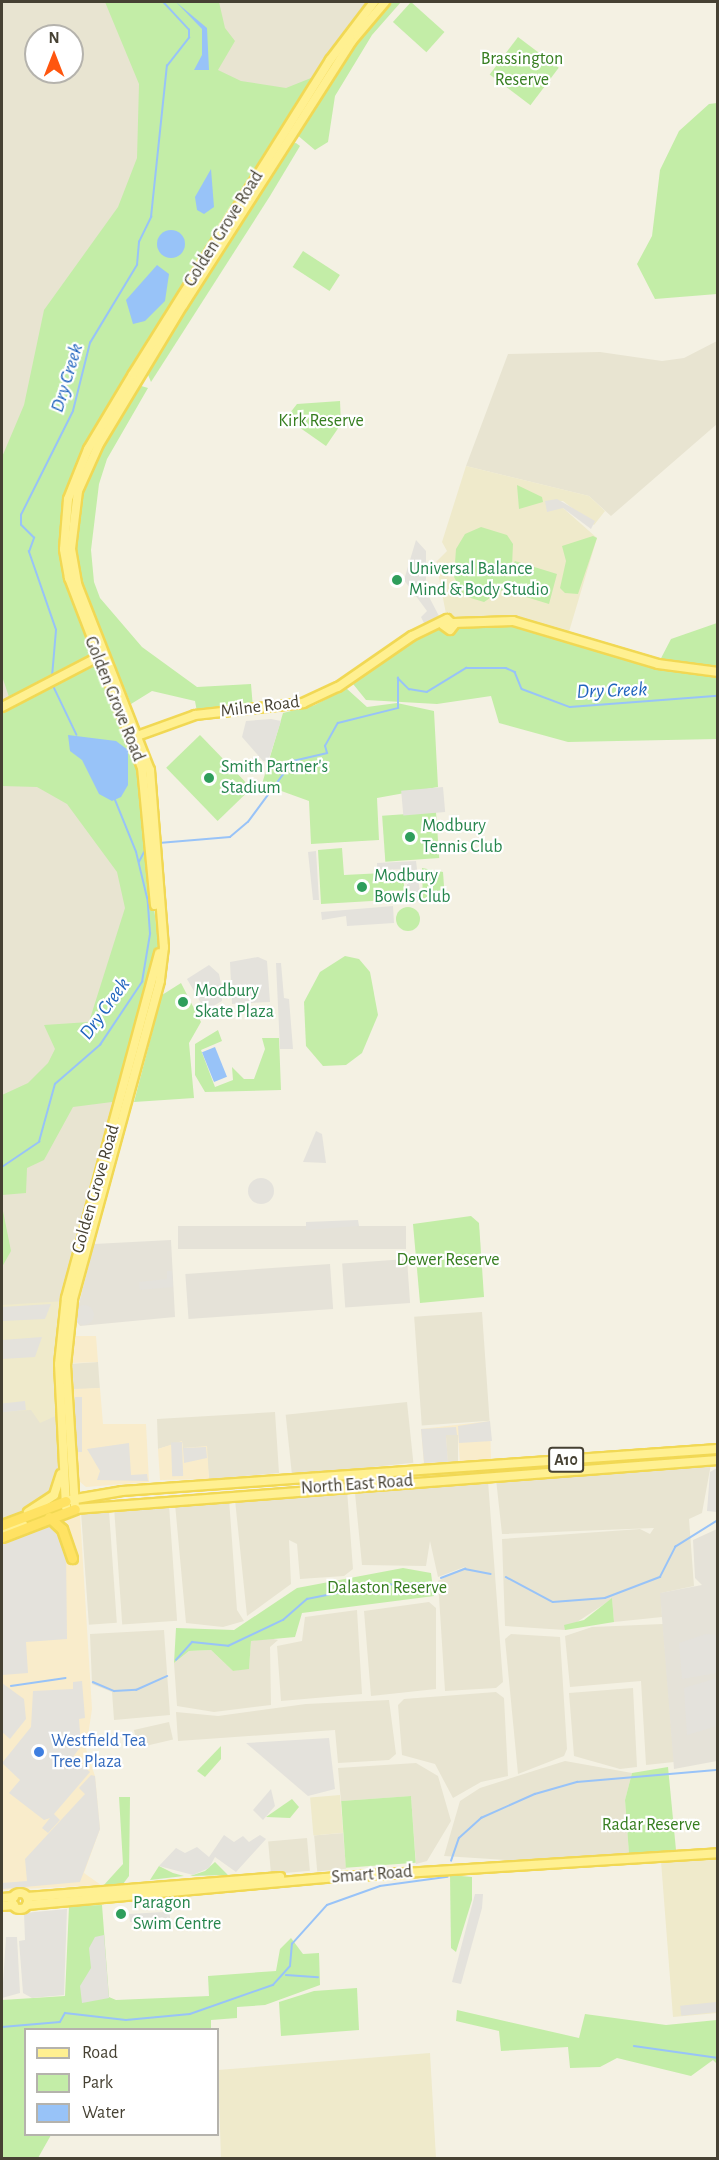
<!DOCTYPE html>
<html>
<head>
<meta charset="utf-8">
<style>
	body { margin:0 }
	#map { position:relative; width:719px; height:2160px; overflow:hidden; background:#f4f1e3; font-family:"Alegreya Sans",sans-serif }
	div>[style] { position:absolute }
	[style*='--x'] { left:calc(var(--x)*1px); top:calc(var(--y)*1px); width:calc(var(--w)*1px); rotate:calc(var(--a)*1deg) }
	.residential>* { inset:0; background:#e8e4d1; transform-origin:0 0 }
	.commercial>* { inset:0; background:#f9eccb }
	.industrial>* { inset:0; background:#e5e2d8; transform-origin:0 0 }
	.education>* { inset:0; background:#efeacb; transform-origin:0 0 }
	.green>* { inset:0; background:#c3eda7; transform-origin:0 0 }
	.round { border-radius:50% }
	.parking>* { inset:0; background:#e4e2dc; transform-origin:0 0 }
	.water>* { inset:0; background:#98c3f8; transform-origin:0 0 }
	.stream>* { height:1.5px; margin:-0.75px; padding:0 0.75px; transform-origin:0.75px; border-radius:0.75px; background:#98c3f8 }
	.roads { filter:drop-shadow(2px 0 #f1d854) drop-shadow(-2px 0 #f1d854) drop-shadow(0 2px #f1d854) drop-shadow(0 -2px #f1d854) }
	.major>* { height:8px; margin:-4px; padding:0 4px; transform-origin:4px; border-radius:4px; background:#fff091 }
	.major>.ring { margin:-4px; padding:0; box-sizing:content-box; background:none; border:8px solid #fff091; border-radius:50% }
	.highway>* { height:9px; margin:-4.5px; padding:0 4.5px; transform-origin:4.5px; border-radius:4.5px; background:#ffe263 }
	.dots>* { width:16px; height:16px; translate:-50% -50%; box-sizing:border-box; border:3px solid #fff; border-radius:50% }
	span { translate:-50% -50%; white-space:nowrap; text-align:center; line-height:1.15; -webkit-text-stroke:4.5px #fff; paint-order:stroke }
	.shield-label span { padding:2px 4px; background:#fff; border:2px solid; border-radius:4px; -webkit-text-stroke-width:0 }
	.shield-label { font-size:16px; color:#464133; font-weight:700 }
	.park-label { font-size:18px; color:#367e20 }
	.street-label { font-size:18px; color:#464133 }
	.leisure-label { font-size:18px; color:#27864d }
	.left { translate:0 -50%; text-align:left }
	.shop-label { font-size:18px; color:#366cbe }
	.water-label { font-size:20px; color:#2064be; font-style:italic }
	.frame { position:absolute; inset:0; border:3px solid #464133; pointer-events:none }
	.legend { position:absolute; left:24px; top:2028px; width:195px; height:108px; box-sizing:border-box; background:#fff; border:2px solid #b5b3ad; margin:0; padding:8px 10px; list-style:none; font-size:18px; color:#464133 }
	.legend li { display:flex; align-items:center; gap:12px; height:30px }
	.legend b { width:30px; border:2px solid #b5b3ad }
	.north { position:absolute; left:24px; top:24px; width:60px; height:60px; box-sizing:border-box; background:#fff; border:2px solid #b5b3ad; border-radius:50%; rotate:0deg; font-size:16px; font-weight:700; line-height:24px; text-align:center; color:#464133 }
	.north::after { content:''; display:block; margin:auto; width:21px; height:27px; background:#ff560f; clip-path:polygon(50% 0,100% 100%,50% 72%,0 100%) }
</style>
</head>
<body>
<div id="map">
	<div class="residential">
		<div style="clip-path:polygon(evenodd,2px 2px,374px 2px,355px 23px,75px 474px,64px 526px,158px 929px,66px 1298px,59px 1485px,47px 1501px,2px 1523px,2px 2px,36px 36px,72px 36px,72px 72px,36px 72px,36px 36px)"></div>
		<div style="clip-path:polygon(717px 341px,717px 424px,611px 516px,589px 496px,466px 466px,508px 354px,600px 352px,662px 361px,684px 358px)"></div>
		<div style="left:482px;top:1312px;width:109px;height:68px;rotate:86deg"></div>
		<div style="left:98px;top:1362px;width:26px;height:26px;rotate:86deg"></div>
		<div style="left:407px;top:1402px;width:61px;height:122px;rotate:84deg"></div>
		<div style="clip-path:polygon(275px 1412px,279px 1473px,209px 1479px,206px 1447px,183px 1448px,182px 1442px,158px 1449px,157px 1419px)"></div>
		<div style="left:446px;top:1435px;width:12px;height:29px"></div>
		<div style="clip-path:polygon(711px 1464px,702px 1513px,689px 1519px,694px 1586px,661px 1593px,662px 1617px,614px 1622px,612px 1599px,565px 1630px,505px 1626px,502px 1539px,640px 1529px,650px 1534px,654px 1528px,502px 1534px,496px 1479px)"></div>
		<div style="clip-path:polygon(488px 1481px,503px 1682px,496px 1688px,445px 1691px,438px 1581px,467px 1566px,438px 1577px,430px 1541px,426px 1566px,362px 1565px,355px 1493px)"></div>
		<div style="clip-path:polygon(347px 1490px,353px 1569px,344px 1576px,300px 1579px,297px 1544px,289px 1540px,291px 1584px,247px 1616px,235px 1500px)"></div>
		<div style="clip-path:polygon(229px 1499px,237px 1610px,244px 1621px,223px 1627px,186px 1623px,175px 1504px)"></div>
		<div style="left:169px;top:1505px;width:116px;height:55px;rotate:86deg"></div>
		<div style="left:109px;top:1511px;width:112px;height:28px;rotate:86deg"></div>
		<div style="clip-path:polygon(429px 1602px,436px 1608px,436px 1689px,371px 1696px,364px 1611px)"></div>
		<div style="clip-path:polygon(357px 1610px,362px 1694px,281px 1701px,277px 1646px,302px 1641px,305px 1617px)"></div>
		<div style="clip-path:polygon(663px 1624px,674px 1762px,646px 1765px,641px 1681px,570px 1687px,565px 1636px,592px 1627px)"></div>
		<div style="clip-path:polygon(164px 1630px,170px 1715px,114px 1720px,112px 1692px,92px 1684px,90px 1634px)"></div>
		<div style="clip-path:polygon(511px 1634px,560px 1637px,567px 1749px,564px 1756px,518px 1774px,505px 1639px)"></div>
		<div style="clip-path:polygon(269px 1638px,278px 1640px,270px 1647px,271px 1705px,214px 1712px,177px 1706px,174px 1663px,189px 1651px,211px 1650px,233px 1671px,249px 1668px,251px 1641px)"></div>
		<div style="clip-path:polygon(633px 1688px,637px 1767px,620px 1769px,574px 1756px,569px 1693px)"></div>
		<div style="clip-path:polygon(496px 1692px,504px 1698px,508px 1776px,481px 1782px,453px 1798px,435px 1764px,402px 1755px,398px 1705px,404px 1699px)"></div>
		<div style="clip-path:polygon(389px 1700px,396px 1754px,389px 1760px,338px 1763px,335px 1730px,178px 1741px,176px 1712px,218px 1716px,306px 1704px)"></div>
		<div style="left:169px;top:1722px;width:18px;height:36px;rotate:77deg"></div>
		<div style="clip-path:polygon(565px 1761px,632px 1773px,625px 1800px,629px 1854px,522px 1861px,444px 1856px,460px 1801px,480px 1788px)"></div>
		<div style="clip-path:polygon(416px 1763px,438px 1776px,451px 1821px,427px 1861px,416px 1864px,411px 1796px,341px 1801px,338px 1768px)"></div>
		<div style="left:343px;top:1833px;width:36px;height:29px;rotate:85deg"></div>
		<div style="left:307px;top:1838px;width:33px;height:39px;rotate:85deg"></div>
	</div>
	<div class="commercial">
		<div style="clip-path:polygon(74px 1336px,96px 1336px,98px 1362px,72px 1363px)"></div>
		<div style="clip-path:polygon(100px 1388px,103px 1424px,146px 1424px,149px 1482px,86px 1487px,79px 1481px,73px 1389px)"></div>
		<div style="clip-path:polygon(490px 1421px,491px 1460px,460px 1463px,458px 1435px,446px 1435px,448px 1464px,424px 1464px,421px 1429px)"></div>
		<div style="clip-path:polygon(182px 1441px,183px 1448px,207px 1446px,209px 1479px,160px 1480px,158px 1449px)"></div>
		<div style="clip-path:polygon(80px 1515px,92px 1709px,86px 1749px,95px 1776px,100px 1829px,84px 1873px,101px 1885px,2px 1890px,2px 1543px)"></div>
	</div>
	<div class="industrial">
		<div style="left:406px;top:1226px;width:23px;height:228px;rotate:90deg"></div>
		<div style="clip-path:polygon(171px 1240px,175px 1317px,80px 1326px,75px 1319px,94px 1244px)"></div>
		<div style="left:407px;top:1259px;width:44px;height:65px;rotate:86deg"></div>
		<div style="left:330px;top:1264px;width:45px;height:145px;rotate:86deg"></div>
		<div style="clip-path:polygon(717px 1529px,717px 1761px,674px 1769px,660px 1593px,702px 1585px,695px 1578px,693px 1540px)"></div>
	</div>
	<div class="education">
		<div style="clip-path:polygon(466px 466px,589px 496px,605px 511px,594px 525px,563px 501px,545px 502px,563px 508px,597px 538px,568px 635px,447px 619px,436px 562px,447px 551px,442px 542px)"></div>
		<div style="clip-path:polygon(65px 1301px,60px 1414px,40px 1423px,31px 1410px,2px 1412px,2px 1305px)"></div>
		<div style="left:340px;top:1795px;width:38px;height:30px;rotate:85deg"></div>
		<div style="clip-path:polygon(717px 1857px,717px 2013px,673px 2017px,661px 1861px)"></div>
		<div style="clip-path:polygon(430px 2053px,436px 2158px,221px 2158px,218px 2070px)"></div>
	</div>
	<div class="green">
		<div style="clip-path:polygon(105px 2px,219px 2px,225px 28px,235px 41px,218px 70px,241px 81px,286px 88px,321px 74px,75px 474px,64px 549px,136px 749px,159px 951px,119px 1108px,112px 1102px,73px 1107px,44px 1160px,27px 1168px,26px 1193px,2px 1195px,2px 1095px,28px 1083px,48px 1063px,55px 1049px,44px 1025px,89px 1022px,125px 908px,117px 872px,67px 804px,37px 787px,2px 786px,2px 707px,11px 703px,2px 676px,2px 457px,24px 405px,44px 310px,118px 207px,137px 158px,139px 84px)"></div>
		<div style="clip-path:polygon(388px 2px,401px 2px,372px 35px,335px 96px,328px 142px,315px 150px,296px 134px,354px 42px)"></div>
		<div style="left:411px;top:2px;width:45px;height:27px;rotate:42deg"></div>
		<div style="left:518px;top:37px;width:51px;height:47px;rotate:37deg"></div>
		<div style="clip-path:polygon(717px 103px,717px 294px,655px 299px,637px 264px,652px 236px,660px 170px,679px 131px,709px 104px)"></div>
		<div style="clip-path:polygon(296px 143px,300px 146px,270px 196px,151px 382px,146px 370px,289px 144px)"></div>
		<div style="left:303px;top:251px;width:44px;height:19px;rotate:33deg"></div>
		<div style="clip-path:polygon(138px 385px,148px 388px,107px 459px,99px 484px,91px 550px,94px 582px,100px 598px,142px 647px,197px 687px,251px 684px,253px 708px,197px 712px,195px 701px,152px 691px,131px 704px,79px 583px,74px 554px,80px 492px)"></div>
		<div style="clip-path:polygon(340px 401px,341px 424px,326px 446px,286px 418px,297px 404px)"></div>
		<div style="clip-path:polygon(517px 485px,542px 497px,543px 502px,519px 509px)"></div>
		<div style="clip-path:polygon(481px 527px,507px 535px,513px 544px,512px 566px,515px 561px,557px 574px,549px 604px,506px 591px,507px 587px,484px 602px,464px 596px,454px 577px,456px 549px,465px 534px)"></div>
		<div style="clip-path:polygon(593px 536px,597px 538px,578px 594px,565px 593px,560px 588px,566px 561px,562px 546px)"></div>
		<div style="clip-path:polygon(513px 621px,658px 664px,671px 639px,717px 623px,717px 739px,568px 742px,499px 723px,491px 696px,437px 704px,366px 700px,349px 679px,391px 648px,443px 625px)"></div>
		<div style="clip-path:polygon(346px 688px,367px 707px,397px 703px,434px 711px,438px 787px,377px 798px,379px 840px,311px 844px,309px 801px,262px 784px,283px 713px,315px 705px)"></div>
		<div style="left:200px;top:735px;width:74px;height:47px;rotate:46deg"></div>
		<div style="left:436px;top:812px;width:46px;height:54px;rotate:86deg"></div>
		<div style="clip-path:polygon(342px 848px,344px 875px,403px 872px,405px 899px,321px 904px,318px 850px)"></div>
		<div style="clip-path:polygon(422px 868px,443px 872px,445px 900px,423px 901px)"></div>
		<div class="round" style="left:396px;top:907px;width:24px;height:24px"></div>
		<div style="clip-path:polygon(345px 956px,359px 959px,370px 972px,378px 1015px,362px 1053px,346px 1065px,323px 1066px,306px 1046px,304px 1002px,320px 972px)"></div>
		<div style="clip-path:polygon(181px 983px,201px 1022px,189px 1043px,194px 1098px,134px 1102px,162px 995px)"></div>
		<div style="clip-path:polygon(218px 1030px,222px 1041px,201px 1050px,215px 1087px,233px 1080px,232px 1067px,244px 1079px,254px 1079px,265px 1049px,262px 1038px,279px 1038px,281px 1090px,205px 1092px,195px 1075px,195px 1044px)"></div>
		<div style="clip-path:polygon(2px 1206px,11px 1251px,2px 1267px)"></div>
		<div style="clip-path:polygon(471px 1216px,479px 1223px,484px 1297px,420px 1303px,413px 1224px)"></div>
		<div style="clip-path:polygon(403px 1568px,431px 1573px,434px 1596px,302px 1613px,295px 1637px,251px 1641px,249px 1669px,233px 1671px,211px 1650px,189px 1651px,174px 1663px,176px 1628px,234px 1630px,297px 1588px)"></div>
		<div style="clip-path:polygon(612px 1598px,614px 1622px,565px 1630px,564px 1625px,584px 1620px)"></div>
		<div style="clip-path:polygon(221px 1746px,221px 1759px,205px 1777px,197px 1771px)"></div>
		<div style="clip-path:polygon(668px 1767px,676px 1850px,629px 1854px,625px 1800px,632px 1773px)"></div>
		<div style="left:411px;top:1796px;width:67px;height:70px;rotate:86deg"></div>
		<div style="clip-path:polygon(119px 1797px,130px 1797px,129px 1876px,123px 1884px,103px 1886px,123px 1864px)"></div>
		<div style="clip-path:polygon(292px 1799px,299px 1807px,290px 1818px,266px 1817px)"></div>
		<div style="clip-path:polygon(215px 1862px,228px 1875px,190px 1876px,205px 1871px)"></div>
		<div style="clip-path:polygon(159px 1866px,173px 1873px,184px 1876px,150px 1880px)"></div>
		<div style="clip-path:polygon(450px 1875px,472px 1877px,472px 1900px,456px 1952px,451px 1948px)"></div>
		<div style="clip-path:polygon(102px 1905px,109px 1997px,116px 2000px,209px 1996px,208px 1976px,276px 1971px,280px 1949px,291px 1938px,303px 1954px,319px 1953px,320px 1985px,265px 2005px,237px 2007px,237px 2018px,211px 2020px,211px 2029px,26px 2030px,26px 2134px,51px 2135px,38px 2158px,2px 2158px,2px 2000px,65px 1996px,69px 1906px)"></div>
		<div style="clip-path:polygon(357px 1988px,359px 2030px,281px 2036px,279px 2002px,314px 1991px)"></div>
		<div style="clip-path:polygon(457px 2010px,579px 2038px,585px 2014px,666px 2025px,717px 2020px,717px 2064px,713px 2060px,691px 2076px,617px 2058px,600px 2067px,570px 2068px,568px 2047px,501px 2051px,499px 2031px,456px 2021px)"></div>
	</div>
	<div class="parking">
		<div style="clip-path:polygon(557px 499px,595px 521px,591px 529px,563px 508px,547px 512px,545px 501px)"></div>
		<div style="clip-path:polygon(416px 540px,426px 551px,426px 587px,439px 592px,427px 593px,439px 616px,424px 623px,421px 617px,427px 611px,404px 580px)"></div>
		<div style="clip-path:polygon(271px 719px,281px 721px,268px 762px,263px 761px,242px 737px,246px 721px)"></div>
		<div style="left:443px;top:787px;width:25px;height:42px;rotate:85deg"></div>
		<div style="clip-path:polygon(316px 851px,319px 900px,313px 900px,308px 852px)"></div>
		<div style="clip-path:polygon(416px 861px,421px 901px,408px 902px,406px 869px,377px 870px,377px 863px)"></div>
		<div style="clip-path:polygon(393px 906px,394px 923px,347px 926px,346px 916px,322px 920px,321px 912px)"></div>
		<div style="clip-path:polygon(258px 957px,267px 961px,270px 1002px,232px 1004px,230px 962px)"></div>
		<div style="clip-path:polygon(276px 963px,281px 963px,284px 998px,289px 999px,293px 1049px,280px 1049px)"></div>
		<div style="clip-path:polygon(209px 965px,219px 974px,222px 989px,222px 1001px,210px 1008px,202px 1005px,187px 979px)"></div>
		<div style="clip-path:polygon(316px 1131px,322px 1134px,326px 1163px,303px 1162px)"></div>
		<div class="round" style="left:248px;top:1178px;width:26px;height:26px"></div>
		<div style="clip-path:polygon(358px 1220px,359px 1226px,306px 1230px,306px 1222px)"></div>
		<div style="clip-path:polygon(167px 1271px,172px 1271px,173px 1287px,140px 1290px,139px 1282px,167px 1279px)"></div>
		<div style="clip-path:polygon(51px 1304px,45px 1319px,2px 1321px,2px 1307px)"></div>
		<div class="round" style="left:74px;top:1305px;width:20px;height:20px"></div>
		<div style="clip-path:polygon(42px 1337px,35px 1357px,2px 1359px,2px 1340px)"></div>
		<div style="left:75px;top:1397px;width:7px;height:55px"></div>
		<div style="left:25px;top:1401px;width:9px;height:23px;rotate:84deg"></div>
		<div style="clip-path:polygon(490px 1421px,492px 1441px,459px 1443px,458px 1426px)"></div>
		<div style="clip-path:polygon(456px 1427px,457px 1435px,446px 1435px,448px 1462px,424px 1463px,421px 1429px)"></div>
		<div style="left:182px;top:1442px;width:34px;height:11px;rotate:88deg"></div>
		<div style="clip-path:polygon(129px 1443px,131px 1475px,147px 1474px,148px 1481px,97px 1480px,100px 1471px,87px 1449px)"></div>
		<div style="clip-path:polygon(206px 1447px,207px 1458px,184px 1463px,183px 1448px)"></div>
		<div style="clip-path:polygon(717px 1468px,717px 1512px,707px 1511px,710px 1472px)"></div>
		<div style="clip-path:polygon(51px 1525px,66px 1550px,67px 1639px,26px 1642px,28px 1673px,2px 1675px,2px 1544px)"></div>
		<div style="clip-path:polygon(706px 1634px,717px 1635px,717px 1673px,682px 1679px,679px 1643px)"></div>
		<div style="clip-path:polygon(717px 1678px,717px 1726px,687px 1735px,684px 1688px)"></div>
		<div style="clip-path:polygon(82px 1681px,85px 1718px,79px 1719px,81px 1746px,73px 1757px,90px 1772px,54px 1814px,60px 1820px,48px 1833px,42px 1828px,50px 1818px,44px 1820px,9px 1793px,20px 1780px,2px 1763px,31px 1727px,33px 1691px,73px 1689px,73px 1682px)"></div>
		<div style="clip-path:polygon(2px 1683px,24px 1699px,26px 1719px,10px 1739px,2px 1732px)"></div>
		<div style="clip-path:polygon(329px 1738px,335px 1789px,308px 1796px,246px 1743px)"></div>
		<div style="clip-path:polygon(91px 1775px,95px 1776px,100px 1829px,80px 1882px,2px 1889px,2px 1883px,27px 1881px,25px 1859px,85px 1794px,79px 1788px)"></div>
		<div style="clip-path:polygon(271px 1789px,275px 1806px,263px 1820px,253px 1810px)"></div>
		<div style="clip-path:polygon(224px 1835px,234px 1842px,243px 1836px,249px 1842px,260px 1835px,266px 1839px,236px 1872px,215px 1857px,209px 1868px,193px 1875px,159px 1866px,176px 1848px,185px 1853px,197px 1847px,209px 1857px)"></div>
		<div style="clip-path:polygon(475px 1894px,483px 1894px,482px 1908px,461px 1984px,452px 1982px)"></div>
		<div style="clip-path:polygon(163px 1900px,169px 1900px,170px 1918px,130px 1922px,129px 1914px,164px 1912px)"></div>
		<div style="clip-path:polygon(67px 1909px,64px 1995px,32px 1998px,23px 1993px,19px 1941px,25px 1940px,24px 1913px)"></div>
		<div style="clip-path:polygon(104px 1935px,109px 1998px,82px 2003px,80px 1986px,91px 1968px,89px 1948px,95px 1937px)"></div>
		<div style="clip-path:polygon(6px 1937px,17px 1937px,20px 1993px,2px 1998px)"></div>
		<div style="left:716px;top:2002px;width:10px;height:36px;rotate:84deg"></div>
	</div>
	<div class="water">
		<div style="clip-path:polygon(176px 2px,207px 28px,209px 70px,194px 70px,202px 55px,202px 29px)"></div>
		<div style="clip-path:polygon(211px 169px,214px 207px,204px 214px,197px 210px,195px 197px)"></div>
		<div class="round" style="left:157px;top:230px;width:28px;height:28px"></div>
		<div style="clip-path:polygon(157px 265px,169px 274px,165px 301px,145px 321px,133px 324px,126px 300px)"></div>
		<div style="clip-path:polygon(68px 735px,116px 741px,128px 750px,128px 785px,121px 797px,112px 801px,99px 794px,82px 760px,70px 751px)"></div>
		<div style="left:215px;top:1047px;width:32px;height:14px;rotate:68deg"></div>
	</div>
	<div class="stream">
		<div style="--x:52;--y:677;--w:47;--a:-85.1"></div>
		<div style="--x:56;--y:630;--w:83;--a:-109.1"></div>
		<div style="--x:29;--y:552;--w:15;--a:-70"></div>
		<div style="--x:34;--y:538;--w:18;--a:-135"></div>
		<div style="--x:21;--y:525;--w:10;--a:-90"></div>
		<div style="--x:21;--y:515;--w:116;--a:-63.4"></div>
		<div style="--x:73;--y:411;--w:70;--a:-76"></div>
		<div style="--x:90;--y:343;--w:91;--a:-58.9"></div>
		<div style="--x:137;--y:265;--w:23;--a:-85"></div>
		<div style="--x:139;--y:242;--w:28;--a:-64"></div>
		<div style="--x:151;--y:217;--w:152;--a:-84"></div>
		<div style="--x:167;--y:66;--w:36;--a:-52"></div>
		<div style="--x:189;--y:38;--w:8;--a:-90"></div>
		<div style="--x:189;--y:30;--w:38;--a:-133"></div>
		<div style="--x:53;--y:685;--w:55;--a:64.4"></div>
		<div style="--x:159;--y:843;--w:71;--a:-4.8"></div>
		<div style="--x:230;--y:837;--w:23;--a:-40"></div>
		<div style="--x:248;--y:822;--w:76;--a:-53.6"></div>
		<div style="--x:293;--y:761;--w:35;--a:-13"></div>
		<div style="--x:327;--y:753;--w:7;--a:-106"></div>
		<div style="--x:325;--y:746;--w:26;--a:-61"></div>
		<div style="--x:338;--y:723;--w:62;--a:-14"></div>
		<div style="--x:398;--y:708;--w:30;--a:-90"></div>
		<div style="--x:398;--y:678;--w:16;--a:45"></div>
		<div style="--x:409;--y:689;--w:18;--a:9"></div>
		<div style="--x:427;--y:692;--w:46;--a:-31.6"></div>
		<div style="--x:466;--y:668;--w:40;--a:0"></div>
		<div style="--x:506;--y:668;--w:10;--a:24"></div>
		<div style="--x:515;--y:672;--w:18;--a:68"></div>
		<div style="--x:522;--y:689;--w:51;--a:20.6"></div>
		<div style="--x:570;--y:707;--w:148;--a:-4.3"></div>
		<div style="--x:139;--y:862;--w:16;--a:-63"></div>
		<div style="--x:2;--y:1167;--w:45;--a:-34"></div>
		<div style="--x:39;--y:1142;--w:60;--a:-74.6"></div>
		<div style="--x:55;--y:1084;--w:60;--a:-40.9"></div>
		<div style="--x:100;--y:1045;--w:76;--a:-56.3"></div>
		<div style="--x:142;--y:982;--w:49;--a:-80.5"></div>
		<div style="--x:150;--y:934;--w:32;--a:-94"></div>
		<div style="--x:148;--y:902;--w:51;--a:-103.5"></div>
		<div style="--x:136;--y:852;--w:56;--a:-112"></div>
		<div style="--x:506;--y:1577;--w:53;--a:28"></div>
		<div style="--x:553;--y:1602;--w:52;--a:-4.4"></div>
		<div style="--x:605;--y:1598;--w:59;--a:-20.9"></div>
		<div style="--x:660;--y:1577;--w:34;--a:-63"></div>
		<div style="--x:675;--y:1547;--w:51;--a:-32.1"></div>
		<div style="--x:441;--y:1578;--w:26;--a:-21"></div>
		<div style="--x:465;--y:1569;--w:26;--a:11"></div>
		<div style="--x:176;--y:1660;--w:24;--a:-48"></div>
		<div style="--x:192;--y:1642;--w:36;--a:6"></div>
		<div style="--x:228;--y:1646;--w:61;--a:-25.3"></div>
		<div style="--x:283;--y:1620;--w:32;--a:-41"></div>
		<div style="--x:307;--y:1599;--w:71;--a:-11.3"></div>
		<div style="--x:377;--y:1585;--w:52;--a:-2.2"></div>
		<div style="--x:93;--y:1682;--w:23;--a:23"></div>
		<div style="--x:114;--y:1691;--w:22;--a:-3"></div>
		<div style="--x:136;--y:1690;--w:34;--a:-24"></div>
		<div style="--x:11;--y:1686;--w:55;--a:-8.4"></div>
		<div style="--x:451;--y:1861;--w:24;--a:-71"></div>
		<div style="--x:459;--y:1838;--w:30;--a:-42"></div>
		<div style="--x:481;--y:1818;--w:59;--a:-24"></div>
		<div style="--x:535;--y:1794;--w:44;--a:-15.9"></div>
		<div style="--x:577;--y:1782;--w:142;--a:-4.9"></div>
		<div style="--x:286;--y:1975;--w:32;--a:4"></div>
		<div style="--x:2;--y:2027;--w:58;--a:-4.9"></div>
		<div style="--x:60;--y:2022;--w:10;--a:-61"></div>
		<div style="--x:65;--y:2013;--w:61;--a:6.5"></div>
		<div style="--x:126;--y:2020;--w:64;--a:-5.4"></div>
		<div style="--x:190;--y:2014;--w:88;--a:-19.3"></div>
		<div style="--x:273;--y:1985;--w:25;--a:-48"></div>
		<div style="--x:290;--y:1966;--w:22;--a:-85"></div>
		<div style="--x:292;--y:1944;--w:52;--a:-48.1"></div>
		<div style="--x:327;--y:1905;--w:56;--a:-19.7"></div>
		<div style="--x:380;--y:1886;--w:68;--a:-7.7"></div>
		<div style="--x:634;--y:2046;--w:85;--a:8.1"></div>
	</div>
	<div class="roads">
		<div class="major">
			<div style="--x:385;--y:2;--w:51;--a:130.2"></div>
			<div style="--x:352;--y:41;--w:313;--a:122.6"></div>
			<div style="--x:183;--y:305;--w:162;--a:121.1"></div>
			<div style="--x:99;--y:444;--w:51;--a:114.1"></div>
			<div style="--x:78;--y:491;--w:58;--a:96.9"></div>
			<div style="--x:71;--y:549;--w:36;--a:80"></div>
			<div style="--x:77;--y:584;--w:200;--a:68.6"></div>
			<div style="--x:150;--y:770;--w:178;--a:85.5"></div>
			<div style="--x:164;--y:947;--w:34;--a:97"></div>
			<div style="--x:160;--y:981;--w:331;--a:105.3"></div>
			<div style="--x:73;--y:1300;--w:65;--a:96.1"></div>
			<div style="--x:66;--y:1365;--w:144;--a:86.4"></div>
			<div style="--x:75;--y:1509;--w:645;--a:-4.36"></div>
			<div style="--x:454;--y:623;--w:59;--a:-1.9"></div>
			<div style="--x:513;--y:621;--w:151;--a:16.5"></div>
			<div style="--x:658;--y:664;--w:61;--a:7.6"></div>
			<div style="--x:2;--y:707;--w:110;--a:-27.5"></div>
			<div style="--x:137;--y:736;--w:62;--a:-19.9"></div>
			<div style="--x:195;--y:715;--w:109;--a:-6.3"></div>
			<div style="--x:303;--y:703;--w:38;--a:-25"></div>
			<div style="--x:338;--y:687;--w:90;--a:-34.6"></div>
			<div style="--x:412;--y:636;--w:39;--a:-26"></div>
			<div style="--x:447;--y:619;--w:9;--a:41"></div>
			<div style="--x:454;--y:625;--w:6;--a:129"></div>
			<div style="--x:450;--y:630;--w:9;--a:-144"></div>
			<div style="--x:155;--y:905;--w:138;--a:-95.4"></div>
			<div style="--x:142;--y:768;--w:204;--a:-111"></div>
			<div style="--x:69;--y:578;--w:29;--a:-100"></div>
			<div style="--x:64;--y:549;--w:50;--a:-85.4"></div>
			<div style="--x:68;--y:499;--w:54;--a:-68.2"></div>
			<div style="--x:88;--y:449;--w:87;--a:-59"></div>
			<div style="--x:133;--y:374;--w:371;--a:-57.9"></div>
			<div style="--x:330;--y:60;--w:73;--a:-52.8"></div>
			<div style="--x:70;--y:1500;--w:53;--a:-9.8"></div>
			<div style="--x:122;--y:1491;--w:597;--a:-4.03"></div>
			<div style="--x:66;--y:1507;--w:143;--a:-92.8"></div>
			<div style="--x:59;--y:1364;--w:66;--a:-83.9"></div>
			<div style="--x:66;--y:1298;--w:357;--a:-74.9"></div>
			<div style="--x:28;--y:1512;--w:31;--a:-33"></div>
			<div style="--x:54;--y:1495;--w:22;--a:-72"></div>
			<div style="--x:2;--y:1530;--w:22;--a:-13"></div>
			<div class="ring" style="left:12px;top:1893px;width:8px;height:8px"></div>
			<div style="--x:27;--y:1897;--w:254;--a:-4.5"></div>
			<div style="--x:2;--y:1898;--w:12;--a:-5"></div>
			<div style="--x:27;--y:1905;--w:299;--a:-5.2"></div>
			<div style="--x:325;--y:1878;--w:394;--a:-3.6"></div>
			<div style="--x:2;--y:1906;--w:12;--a:-5"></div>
		</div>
		<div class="highway">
			<div style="--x:49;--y:1517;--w:18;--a:43"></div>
			<div style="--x:62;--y:1529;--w:31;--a:71"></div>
			<div style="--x:2;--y:1525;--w:68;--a:-20.6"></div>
			<div style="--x:2;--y:1537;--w:78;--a:-21"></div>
		</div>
	</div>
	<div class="dots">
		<div style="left:397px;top:580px;background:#2e9e5b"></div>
		<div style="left:209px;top:778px;background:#2e9e5b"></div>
		<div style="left:410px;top:837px;background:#2e9e5b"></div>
		<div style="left:362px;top:887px;background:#2e9e5b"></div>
		<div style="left:183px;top:1002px;background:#2e9e5b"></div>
		<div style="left:39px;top:1752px;background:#3f7fe0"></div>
		<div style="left:121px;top:1914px;background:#2e9e5b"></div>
	</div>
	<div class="shield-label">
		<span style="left:566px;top:1460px">A10</span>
	</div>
	<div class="park-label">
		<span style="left:522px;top:70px">Brassington<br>Reserve</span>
		<span style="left:321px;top:421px">Kirk Reserve</span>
		<span style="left:448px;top:1260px">Dewer Reserve</span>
		<span style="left:387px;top:1588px">Dalaston Reserve</span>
		<span style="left:651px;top:1825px">Radar Reserve</span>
	</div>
	<div class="street-label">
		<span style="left:224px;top:229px;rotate:-58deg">Golden Grove Road</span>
		<span style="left:114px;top:699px;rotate:68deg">Golden Grove Road</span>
		<span style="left:260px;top:707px;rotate:-7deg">Milne Road</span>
		<span style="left:96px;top:1189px;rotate:-74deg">Golden Grove Road</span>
		<span style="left:357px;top:1485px;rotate:-4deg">North East Road</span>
		<span style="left:372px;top:1875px;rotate:-4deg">Smart Road</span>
	</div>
	<div class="leisure-label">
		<span class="left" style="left:409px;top:580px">Universal Balance<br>Mind &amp; Body Studio</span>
		<span class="left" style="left:221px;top:778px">Smith Partner's<br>Stadium</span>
		<span class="left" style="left:422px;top:837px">Modbury<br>Tennis Club</span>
		<span class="left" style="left:374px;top:887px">Modbury<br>Bowls Club</span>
		<span class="left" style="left:195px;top:1002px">Modbury<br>Skate Plaza</span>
		<span class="left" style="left:133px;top:1914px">Paragon<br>Swim Centre</span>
	</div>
	<div class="shop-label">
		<span class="left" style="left:51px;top:1752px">Westfield Tea<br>Tree Plaza</span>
	</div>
	<div class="water-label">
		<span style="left:67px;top:378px;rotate:-73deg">Dry Creek</span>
		<span style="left:612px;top:691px;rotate:-2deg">Dry Creek</span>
		<span style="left:105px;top:1009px;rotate:-54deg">Dry Creek</span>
	</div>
	<div class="frame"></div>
	<ul class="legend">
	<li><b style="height:8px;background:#fff091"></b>Road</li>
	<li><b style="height:16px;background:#c3eda7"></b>Park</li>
	<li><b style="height:16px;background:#98c3f8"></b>Water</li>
	</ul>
	<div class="north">N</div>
</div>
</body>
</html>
